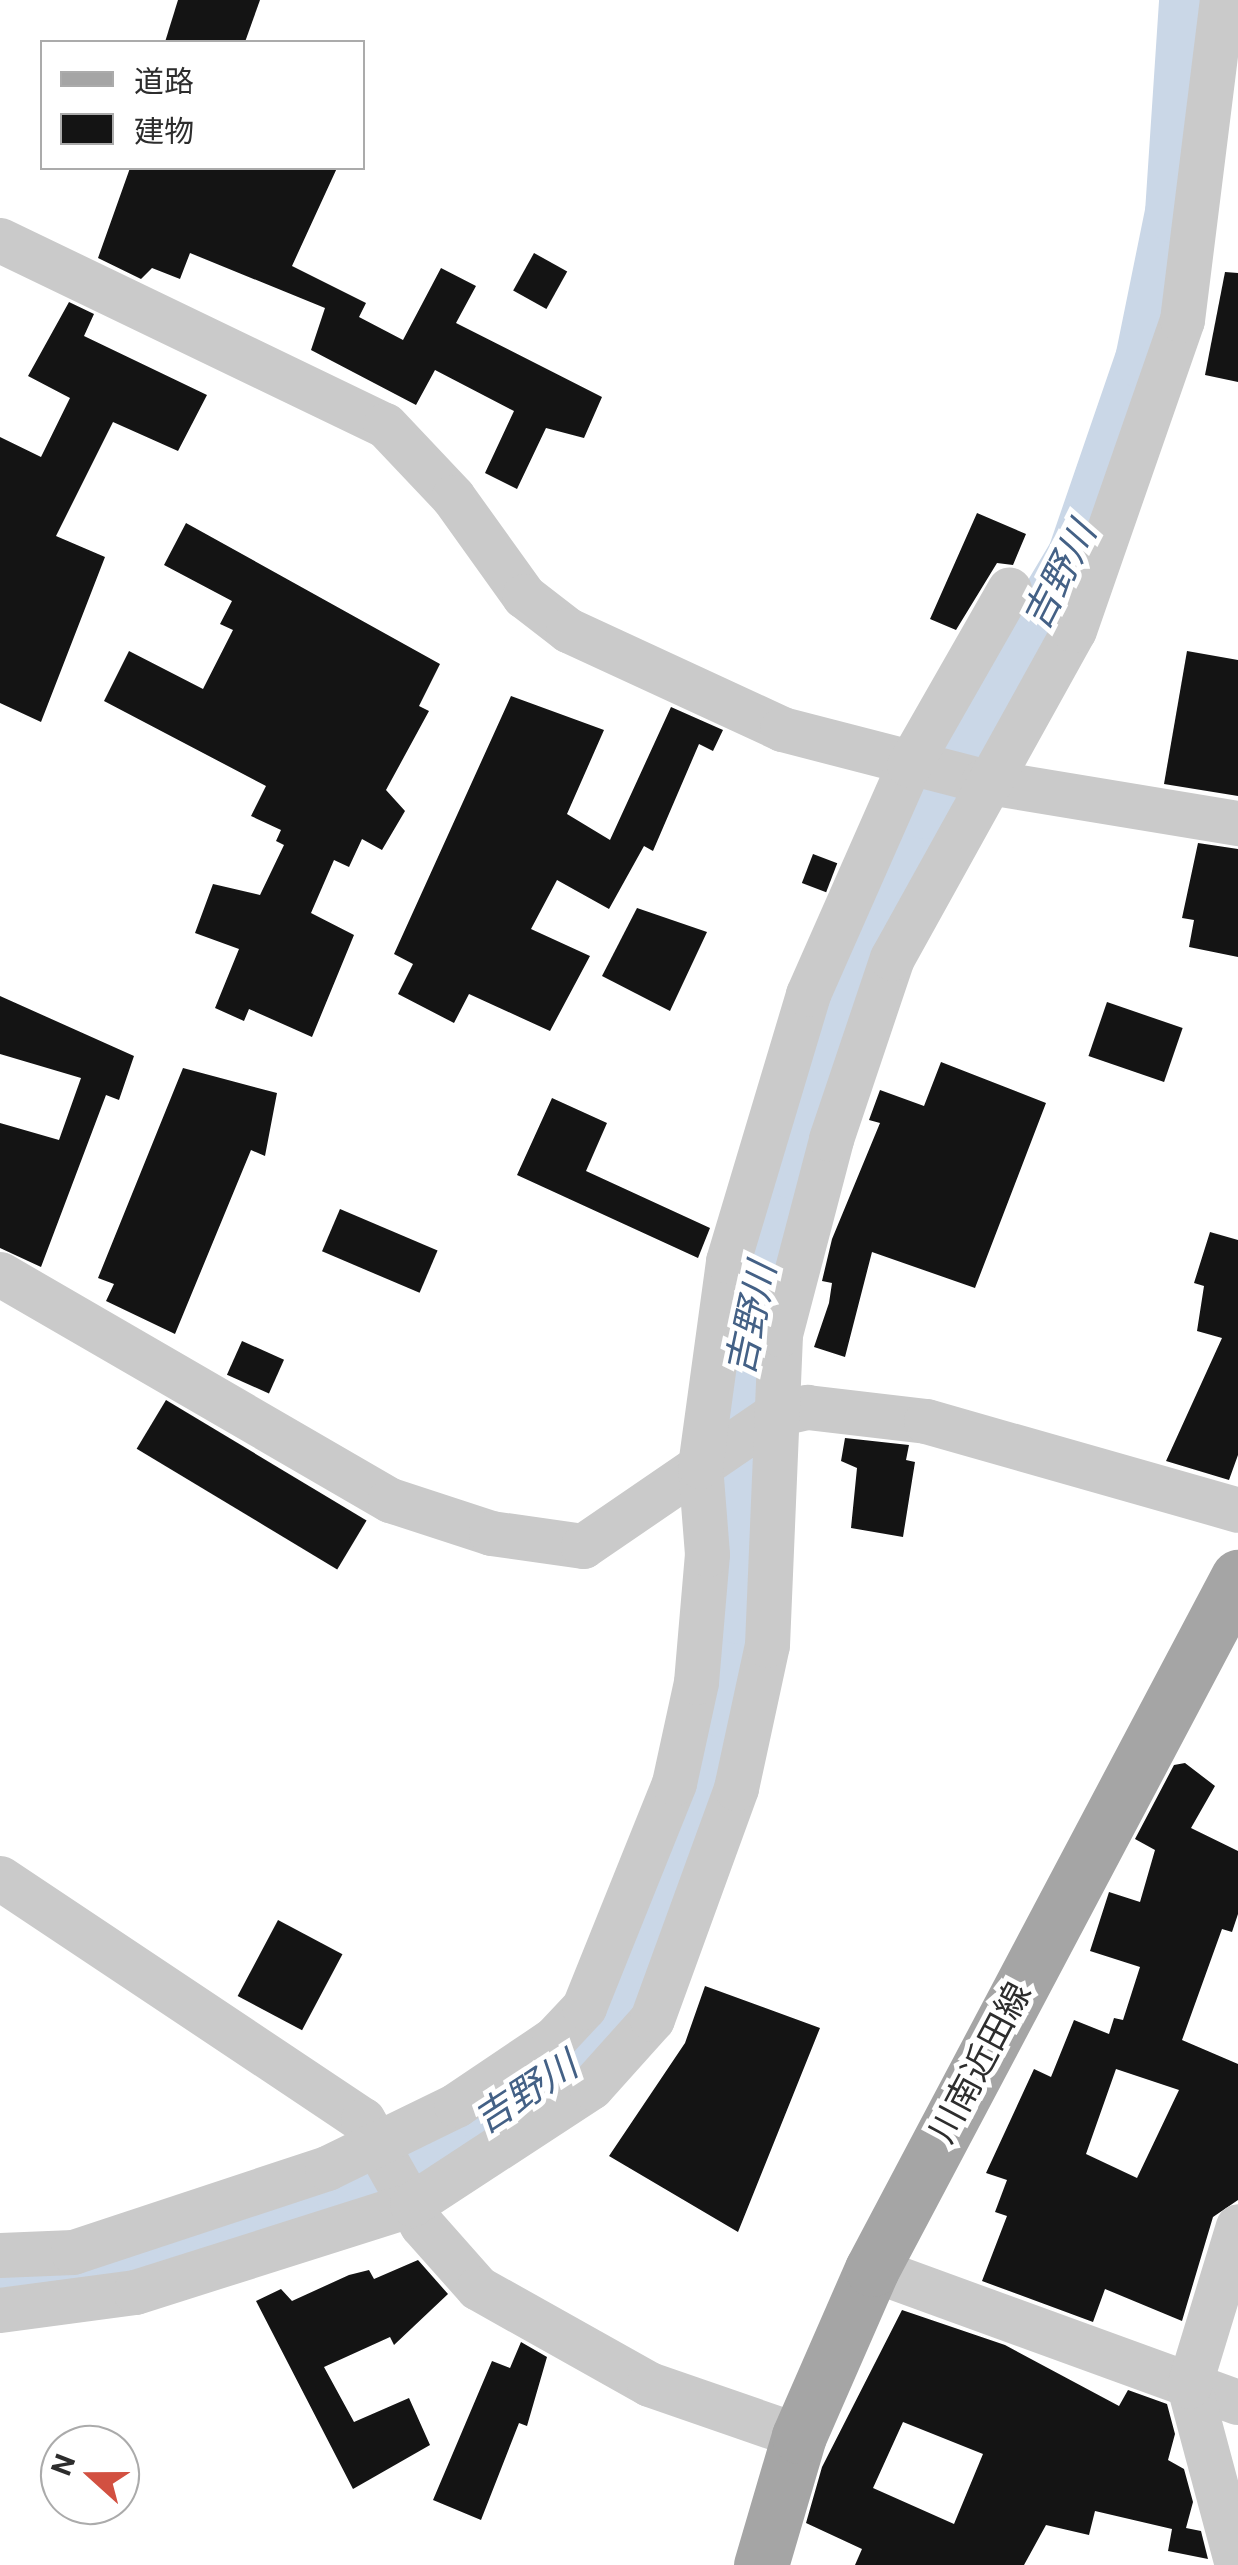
<!DOCTYPE html>
<html>
<head>
<meta charset="utf-8">
<style>
	body { margin:0 }
	#map { position:relative; width:1238px; height:2565px; overflow:hidden; background:#fff; font-family:Roboto,"Noto Sans JP",sans-serif }
	div>[style] { position:absolute }
	[style*='--x'] { left:calc(var(--x)*1px); top:calc(var(--y)*1px); width:calc(var(--w)*1px); rotate:calc(var(--a)*1deg) }
	.river>* { height:60px; margin:-30px; padding:0 30px; transform-origin:30px; border-radius:30px; background:#cad7e7 }
	.building>* { inset:0; background:#141414; transform-origin:0 0 }
	.minor>* { height:45px; margin:-22.5px; padding:0 22.5px; transform-origin:22.5px; border-radius:22.5px; background:#cacaca }
	.major>* { height:55px; margin:-27.5px; padding:0 27.5px; transform-origin:27.5px; border-radius:27.5px; background:#a5a5a5 }
	span { translate:-50% -50%; white-space:nowrap; text-align:center; line-height:1.15; -webkit-text-stroke:10px #fff; paint-order:stroke }
	.street-label { font-size:35px; color:#2d2d2d }
	.water-label { font-size:38px; color:#446186; font-style:italic }
	.legend { position:absolute; left:40px; top:40px; width:325px; height:130px; box-sizing:border-box; background:#fff; border:2px solid #ababab; margin:0; padding:12px 18px; list-style:none; font-size:30px; color:#2d2d2d }
	.legend li { display:flex; align-items:center; gap:20px; height:50px }
	.legend b { width:50px; border:2px solid #ababab }
	.north { position:absolute; left:40px; top:2425px; width:100px; height:100px; box-sizing:border-box; background:#fff; border:2px solid #ababab; border-radius:50%; rotate:291deg; font-size:28px; font-weight:700; line-height:40px; text-align:center; color:#2d2d2d }
	.north::after { content:''; display:block; margin:auto; width:35px; height:45px; background:#d25041; clip-path:polygon(50% 0,100% 100%,50% 72%,0 100%) }
</style>
</head>
<body>
<div id="map">
	<div class="river">
		<div style="--x:0;--y:2285;--w:68;--a:-4.2"></div>
		<div style="--x:68;--y:2280;--w:291;--a:-16.4"></div>
		<div style="--x:347;--y:2198;--w:164;--a:-28.7"></div>
		<div style="--x:491;--y:2119;--w:132;--a:-34.5"></div>
		<div style="--x:600;--y:2044;--w:45;--a:-60.6"></div>
		<div style="--x:622;--y:2005;--w:314;--a:-71.4"></div>
		<div style="--x:722;--y:1707;--w:94;--a:-80.2"></div>
		<div style="--x:738;--y:1614;--w:207;--a:-90.8"></div>
		<div style="--x:735;--y:1407;--w:78;--a:-82.6"></div>
		<div style="--x:745;--y:1330;--w:168;--a:-74.8"></div>
		<div style="--x:789;--y:1168;--w:251;--a:-71.9"></div>
		<div style="--x:867;--y:929;--w:134;--a:-63.8"></div>
		<div style="--x:926;--y:809;--w:294;--a:-59.1"></div>
		<div style="--x:1077;--y:557;--w:208;--a:-71"></div>
		<div style="--x:1145;--y:360;--w:150;--a:-78.5"></div>
		<div style="--x:1175;--y:213;--w:213;--a:-86.2"></div>
	</div>
	<div class="building">
		<div style="clip-path:polygon(178px 0,260px 0,245px 42px,165px 42px)"></div>
		<div style="clip-path:polygon(130px 168px,337px 168px,292px 266px,366px 303px,359px 317px,403px 340px,441px 268px,476px 286px,456px 323px,602px 397px,584px 438px,546px 428px,517px 489px,485px 473px,514px 411px,435px 370px,416px 405px,311px 350px,325px 308px,190px 253px,180px 279px,152px 268px,141px 279px,98px 258px)"></div>
		<div style="left:534px;top:253px;width:38px;height:43px;rotate:29deg"></div>
		<div style="clip-path:polygon(1225px 272px,1238px 273px,1238px 382px,1205px 375px)"></div>
		<div style="clip-path:polygon(69px 302px,94px 314px,84px 336px,207px 395px,178px 451px,113px 422px,56px 536px,105px 557px,41px 722px,0 703px,0 437px,41px 457px,70px 398px,28px 376px)"></div>
		<div style="clip-path:polygon(977px 513px,1026px 534px,1013px 565px,997px 563px,956px 630px,930px 619px)"></div>
		<div style="clip-path:polygon(186px 523px,440px 664px,419px 706px,429px 711px,386px 790px,405px 811px,382px 850px,362px 839px,349px 867px,334px 860px,311px 913px,354px 935px,312px 1037px,249px 1009px,244px 1021px,215px 1008px,239px 949px,195px 933px,213px 884px,260px 895px,284px 845px,276px 841px,281px 830px,251px 816px,266px 786px,104px 701px,129px 651px,203px 689px,233px 630px,220px 624px,232px 601px,164px 565px)"></div>
		<div style="clip-path:polygon(1187px 651px,1238px 660px,1238px 796px,1164px 784px)"></div>
		<div style="clip-path:polygon(511px 696px,604px 730px,567px 814px,610px 840px,671px 707px,723px 730px,713px 751px,699px 744px,653px 851px,644px 846px,609px 909px,557px 880px,531px 929px,590px 956px,550px 1031px,469px 994px,454px 1023px,398px 994px,413px 964px,394px 954px)"></div>
		<div style="clip-path:polygon(1198px 843px,1238px 849px,1238px 957px,1189px 947px,1194px 920px,1182px 918px)"></div>
		<div style="left:813px;top:854px;width:26px;height:31px;rotate:21deg"></div>
		<div style="clip-path:polygon(637px 908px,707px 932px,670px 1011px,602px 976px)"></div>
		<div style="clip-path:polygon(0 996px,134px 1056px,119px 1100px,106px 1095px,41px 1267px,0 1248px,0 1123px,59px 1140px,81px 1078px,0 1054px)"></div>
		<div style="left:1107px;top:1002px;width:80px;height:57px;rotate:19deg"></div>
		<div style="clip-path:polygon(941px 1062px,1046px 1103px,975px 1288px,872px 1252px,845px 1357px,814px 1347px,829px 1303px,832px 1283px,822px 1281px,832px 1239px,880px 1123px,869px 1120px,880px 1090px,924px 1106px)"></div>
		<div style="clip-path:polygon(183px 1068px,277px 1093px,265px 1156px,251px 1150px,175px 1334px,106px 1301px,114px 1284px,98px 1278px)"></div>
		<div style="clip-path:polygon(552px 1098px,607px 1123px,586px 1171px,710px 1228px,698px 1258px,517px 1175px)"></div>
		<div style="left:340px;top:1209px;width:106px;height:46px;rotate:23deg"></div>
		<div style="clip-path:polygon(1210px 1232px,1238px 1240px,1238px 1455px,1229px 1480px,1166px 1461px,1222px 1338px,1197px 1331px,1204px 1286px,1194px 1283px)"></div>
		<div style="left:242px;top:1341px;width:46px;height:37px;rotate:24deg"></div>
		<div style="left:166px;top:1400px;width:234px;height:57px;rotate:31deg"></div>
		<div style="clip-path:polygon(845px 1438px,909px 1445px,906px 1460px,915px 1462px,903px 1537px,851px 1528px,857px 1468px,841px 1461px)"></div>
		<div style="clip-path:polygon(evenodd,1185px 1763px,1215px 1786px,1191px 1828px,1238px 1851px,1238px 1914px,1232px 1932px,1222px 1929px,1182px 2040px,1238px 2064px,1238px 2200px,1213px 2217px,1182px 2321px,1105px 2289px,1093px 2322px,982px 2281px,1007px 2216px,995px 2212px,1007px 2180px,986px 2173px,1034px 2069px,1051px 2077px,1074px 2020px,1109px 2034px,1114px 2018px,1123px 2020px,1140px 1967px,1090px 1951px,1109px 1892px,1140px 1902px,1155px 1850px,1135px 1839px,1174px 1765px,1185px 1763px,1116px 2069px,1179px 2090px,1137px 2178px,1086px 2154px,1116px 2069px)"></div>
		<div style="left:278px;top:1920px;width:73px;height:86px;rotate:28deg"></div>
		<div style="clip-path:polygon(705px 1986px,820px 2028px,738px 2232px,609px 2156px,685px 2043px)"></div>
		<div style="clip-path:polygon(418px 2260px,448px 2294px,394px 2345px,390px 2337px,324px 2367px,354px 2422px,409px 2398px,430px 2445px,353px 2489px,256px 2301px,281px 2289px,292px 2301px,349px 2275px,369px 2270px,374px 2279px)"></div>
		<div style="clip-path:polygon(evenodd,902px 2310px,1005px 2345px,1119px 2406px,1128px 2390px,1167px 2404px,1175px 2434px,1168px 2460px,1184px 2469px,1193px 2502px,1186px 2528px,1201px 2531px,1208px 2559px,1168px 2551px,1172px 2529px,1095px 2511px,1089px 2535px,1046px 2525px,1024px 2565px,855px 2565px,862px 2549px,806px 2523px,822px 2467px,902px 2310px,903px 2422px,983px 2454px,954px 2524px,873px 2488px,903px 2422px)"></div>
		<div style="clip-path:polygon(521px 2342px,547px 2357px,527px 2426px,519px 2423px,481px 2520px,433px 2500px,492px 2361px,510px 2368px)"></div>
	</div>
	<div class="minor">
		<div style="--x:0;--y:240;--w:427;--a:25.7"></div>
		<div style="--x:385;--y:425;--w:99;--a:46.6"></div>
		<div style="--x:453;--y:497;--w:122;--a:54.4"></div>
		<div style="--x:524;--y:596;--w:56;--a:37.7"></div>
		<div style="--x:568;--y:630;--w:236;--a:24.8"></div>
		<div style="--x:782;--y:729;--w:208;--a:14.5"></div>
		<div style="--x:983;--y:781;--w:258;--a:9.4"></div>
		<div style="--x:0;--y:1274;--w:451;--a:30.1"></div>
		<div style="--x:390;--y:1500;--w:106;--a:18.1"></div>
		<div style="--x:491;--y:1533;--w:93;--a:8"></div>
		<div style="--x:583;--y:1546;--w:234;--a:-34.4"></div>
		<div style="--x:776;--y:1414;--w:32;--a:-13"></div>
		<div style="--x:807;--y:1407;--w:120;--a:6.7"></div>
		<div style="--x:926;--y:1421;--w:324;--a:15.9"></div>
		<div style="--x:0;--y:1878;--w:436;--a:33.7"></div>
		<div style="--x:363;--y:2120;--w:120;--a:60.7"></div>
		<div style="--x:422;--y:2225;--w:84;--a:48.4"></div>
		<div style="--x:478;--y:2288;--w:196;--a:29.3"></div>
		<div style="--x:649;--y:2384;--w:159;--a:19.1"></div>
		<div style="--x:0;--y:2255;--w:73;--a:-2.4"></div>
		<div style="--x:73;--y:2252;--w:268;--a:-18.3"></div>
		<div style="--x:327;--y:2168;--w:144;--a:-26"></div>
		<div style="--x:456;--y:2105;--w:118;--a:-34"></div>
		<div style="--x:554;--y:2039;--w:44;--a:-46.8"></div>
		<div style="--x:584;--y:2007;--w:241;--a:-68.1"></div>
		<div style="--x:674;--y:1783;--w:103;--a:-77.7"></div>
		<div style="--x:696;--y:1682;--w:128;--a:-85.1"></div>
		<div style="--x:707;--y:1554;--w:88;--a:-94.5"></div>
		<div style="--x:700;--y:1466;--w:207;--a:-82.2"></div>
		<div style="--x:728;--y:1261;--w:279;--a:-73.3"></div>
		<div style="--x:808;--y:994;--w:250;--a:-66.2"></div>
		<div style="--x:909;--y:765;--w:202;--a:-60.3"></div>
		<div style="--x:872;--y:2269;--w:389;--a:20"></div>
		<div style="--x:0;--y:2310;--w:136;--a:-7.6"></div>
		<div style="--x:135;--y:2292;--w:291;--a:-17.6"></div>
		<div style="--x:412;--y:2204;--w:214;--a:-33.2"></div>
		<div style="--x:591;--y:2087;--w:91;--a:-48.1"></div>
		<div style="--x:652;--y:2019;--w:246;--a:-70"></div>
		<div style="--x:736;--y:1788;--w:146;--a:-77.8"></div>
		<div style="--x:767;--y:1645;--w:311;--a:-87.6"></div>
		<div style="--x:780;--y:1334;--w:202;--a:-75.3"></div>
		<div style="--x:831;--y:1139;--w:191;--a:-71.4"></div>
		<div style="--x:892;--y:958;--w:375;--a:-61"></div>
		<div style="--x:1074;--y:630;--w:328;--a:-70.8"></div>
		<div style="--x:1182;--y:320;--w:322;--a:-82.9"></div>
		<div style="--x:1237;--y:2565;--w:185;--a:-105"></div>
		<div style="--x:1189;--y:2386;--w:167;--a:-73"></div>
	</div>
	<div class="major">
		<div style="--x:761;--y:2565;--w:134;--a:-73.6"></div>
		<div style="--x:799;--y:2436;--w:182;--a:-66.4"></div>
		<div style="--x:872;--y:2269;--w:783;--a:-62.13"></div>
	</div>
	<div class="street-label">
		<span style="left:981px;top:2063px;rotate:-62deg">川南近田線</span>
	</div>
	<div class="water-label">
		<span style="left:1060px;top:576px;rotate:-63deg">吉野川</span>
		<span style="left:752px;top:1319px;rotate:-78deg">吉野川</span>
		<span style="left:526px;top:2093px;rotate:-33deg">吉野川</span>
	</div>
	<ul class="legend">
	<li><b style="height:12px;background:#a5a5a5"></b>道路</li>
	<li><b style="height:28px;background:#141414"></b>建物</li>
	</ul>
	<div class="north">N</div>
</div>
</body>
</html>
